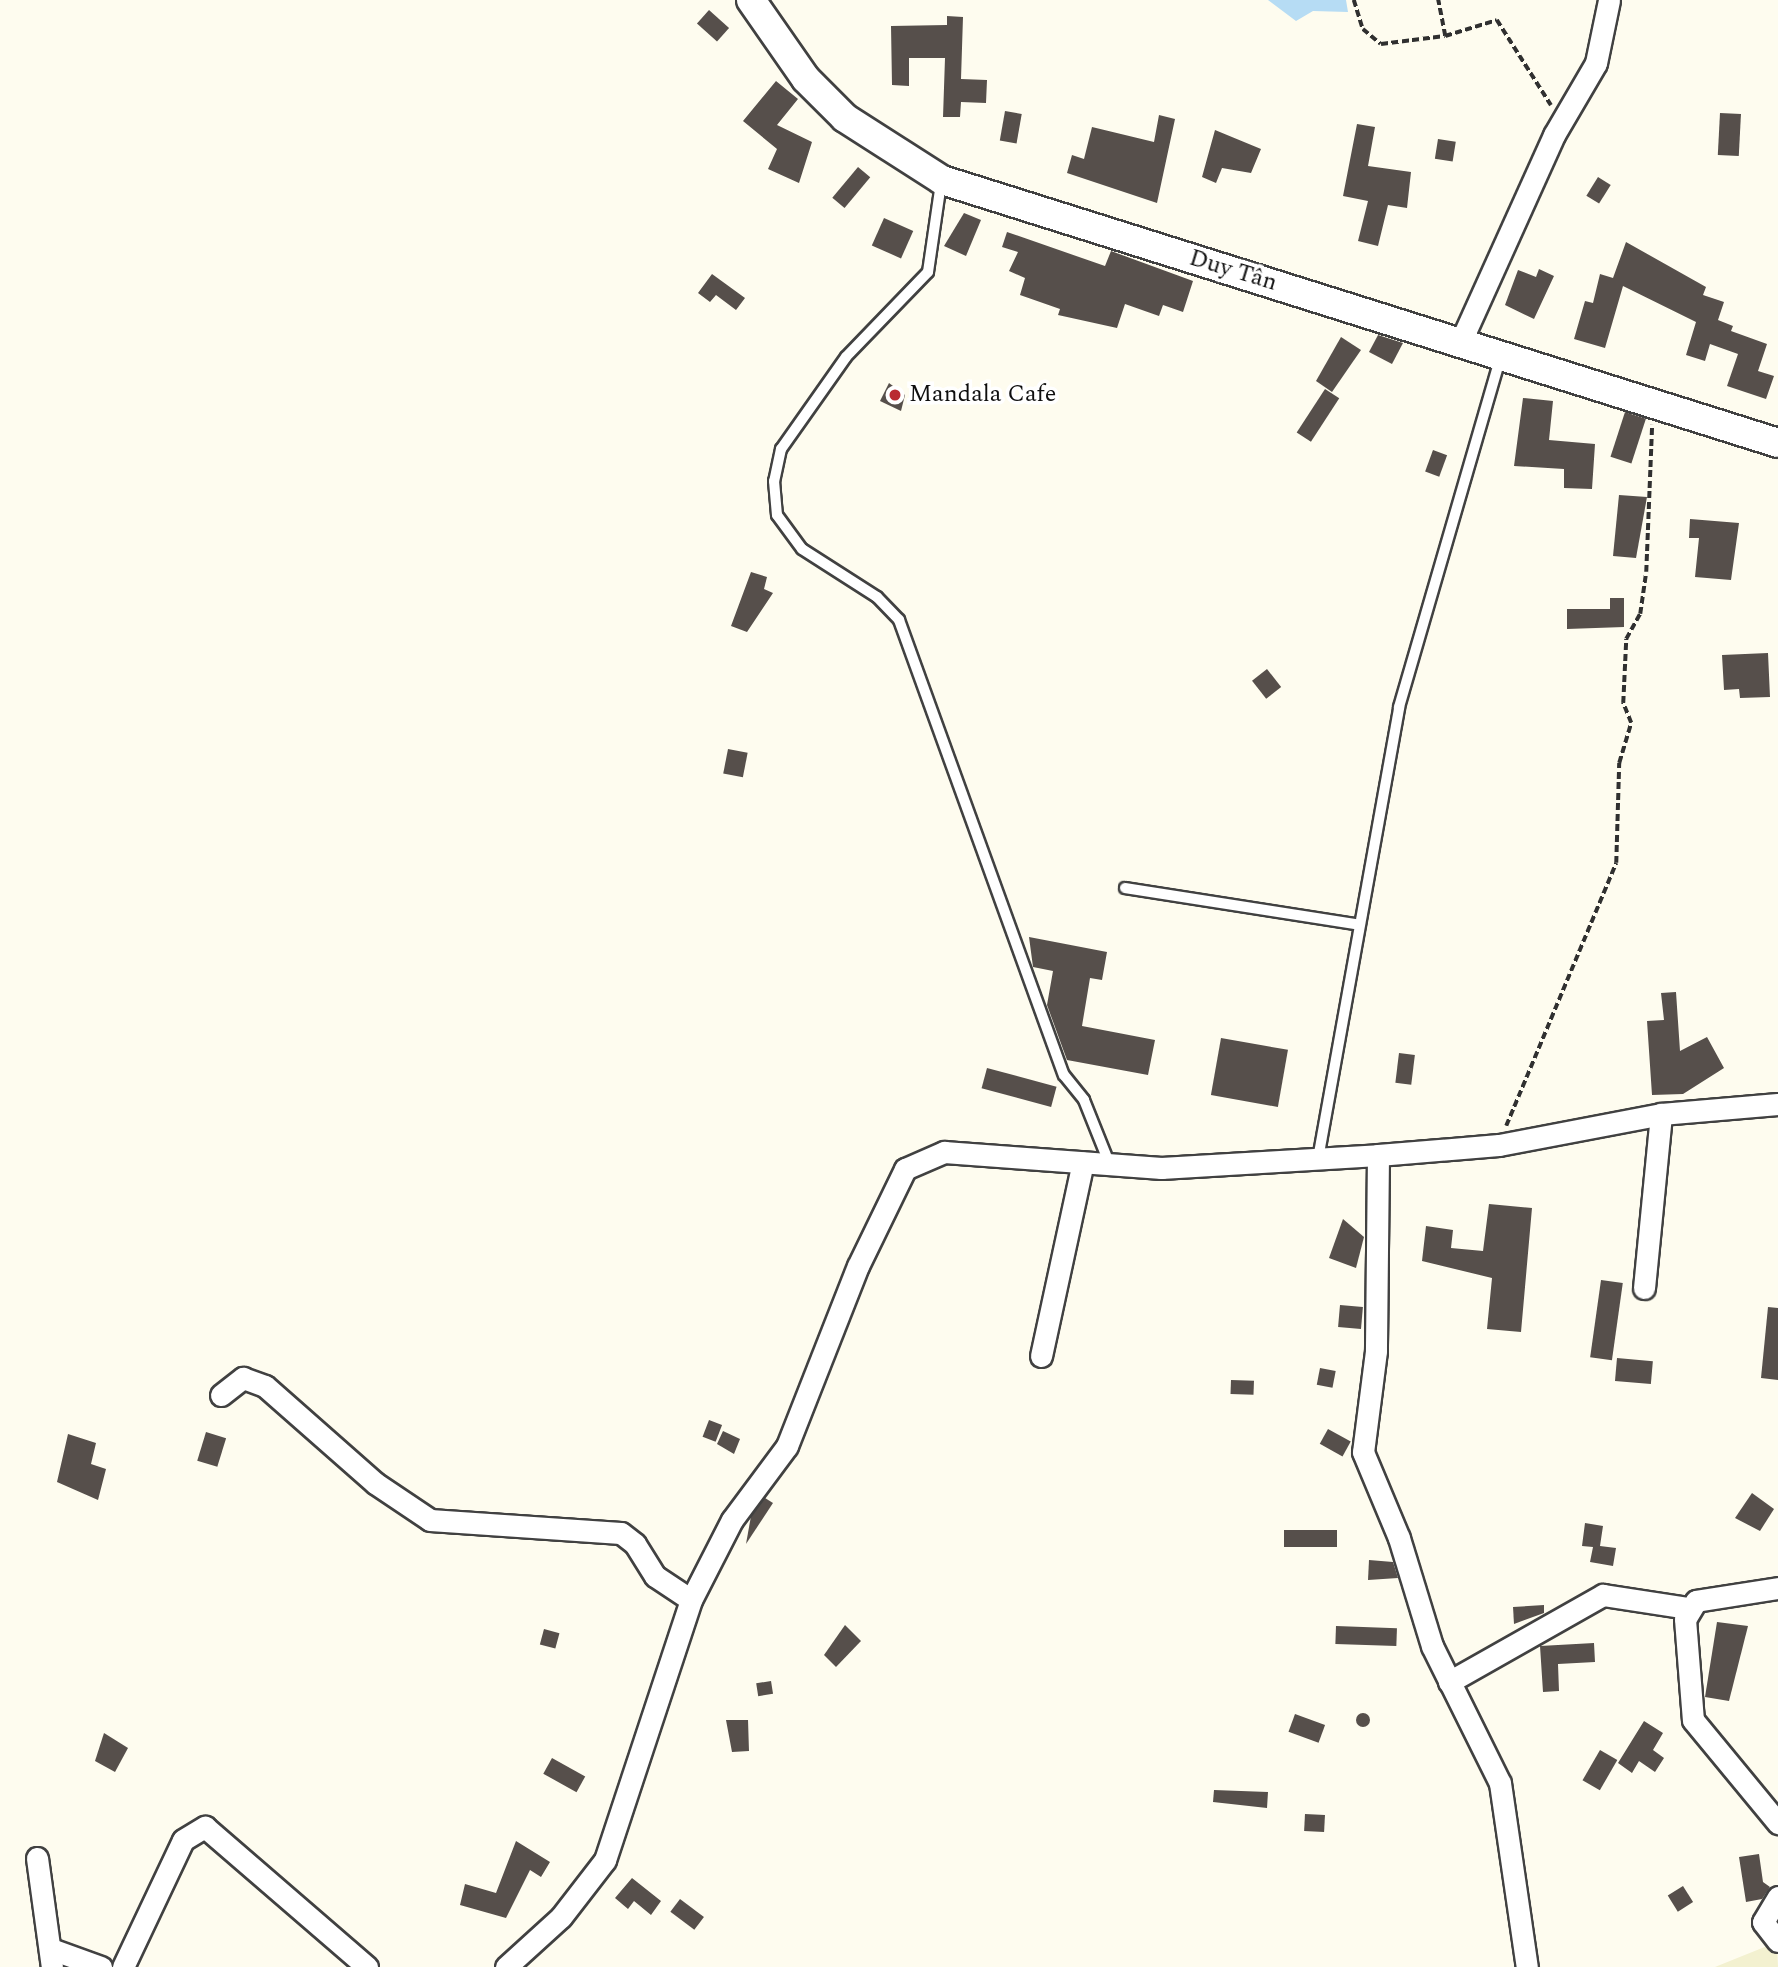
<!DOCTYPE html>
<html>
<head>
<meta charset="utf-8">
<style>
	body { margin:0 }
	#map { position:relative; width:1778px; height:1967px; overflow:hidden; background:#fefcef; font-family:Spectral,serif }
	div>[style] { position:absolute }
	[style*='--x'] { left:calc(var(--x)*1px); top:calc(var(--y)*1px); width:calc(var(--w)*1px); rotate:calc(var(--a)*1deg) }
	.farmland>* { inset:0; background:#f3f1d0 }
	.water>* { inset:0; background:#b6dcf4 }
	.building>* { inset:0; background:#564f4b; transform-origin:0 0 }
	.round { border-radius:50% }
	.path>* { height:3.5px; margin-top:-1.75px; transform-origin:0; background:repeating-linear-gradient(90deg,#303030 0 7px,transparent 0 10.5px) }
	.roads { filter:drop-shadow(2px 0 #414141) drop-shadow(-2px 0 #414141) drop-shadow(0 2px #414141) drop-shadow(0 -2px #414141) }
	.service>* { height:10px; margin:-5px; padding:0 5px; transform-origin:5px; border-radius:5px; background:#fff }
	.minor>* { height:21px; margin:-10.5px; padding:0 10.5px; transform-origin:10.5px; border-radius:10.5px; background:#fff }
	.tertiary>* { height:28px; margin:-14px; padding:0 14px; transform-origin:14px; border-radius:14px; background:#fff }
	.dots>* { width:19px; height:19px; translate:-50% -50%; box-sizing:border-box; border:4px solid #fff; border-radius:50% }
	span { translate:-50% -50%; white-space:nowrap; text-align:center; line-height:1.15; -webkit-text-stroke:7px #fff; paint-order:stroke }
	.street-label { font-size:24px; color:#0e0e0e }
	.poi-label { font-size:24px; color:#0e0e0e }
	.left { translate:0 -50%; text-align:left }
</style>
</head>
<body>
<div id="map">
	<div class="farmland">
		<div style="clip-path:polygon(1777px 1942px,1778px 1967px,1715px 1967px)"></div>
	</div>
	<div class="water">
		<div style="clip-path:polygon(1268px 0,1346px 0,1348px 12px,1313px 11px,1296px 21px)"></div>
	</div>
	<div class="building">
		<div style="left:709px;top:10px;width:27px;height:18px;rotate:42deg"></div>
		<div style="clip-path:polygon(947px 16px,963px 17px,961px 79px,987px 80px,986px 103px,961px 102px,960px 117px,943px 117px,945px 58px,909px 58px,909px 86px,892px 85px,891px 26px,947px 25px)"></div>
		<div style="clip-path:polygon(776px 81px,798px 99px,777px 125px,812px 142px,799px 183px,768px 169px,777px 149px,743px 121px)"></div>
		<div style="left:1005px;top:111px;width:17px;height:30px;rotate:10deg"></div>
		<div style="left:1720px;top:113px;width:21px;height:42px;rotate:3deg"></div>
		<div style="clip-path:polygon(1159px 115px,1175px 119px,1157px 203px,1067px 173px,1072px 155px,1084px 159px,1092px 127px,1154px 142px)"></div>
		<div style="clip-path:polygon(1357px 124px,1375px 127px,1368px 166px,1411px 172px,1407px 208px,1388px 205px,1378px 246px,1358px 241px,1368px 201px,1343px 196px)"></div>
		<div style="clip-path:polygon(1215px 130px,1261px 149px,1251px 173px,1222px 168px,1216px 183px,1202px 177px)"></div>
		<div style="left:1438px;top:139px;width:18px;height:20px;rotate:9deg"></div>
		<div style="left:858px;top:167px;width:16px;height:40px;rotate:40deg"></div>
		<div style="left:1598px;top:177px;width:15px;height:22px;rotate:32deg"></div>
		<div style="clip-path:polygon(964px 213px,981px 220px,966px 256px,944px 246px)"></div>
		<div style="left:884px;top:218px;width:32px;height:30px;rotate:24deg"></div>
		<div style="clip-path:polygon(1007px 232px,1105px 266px,1111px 251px,1193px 281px,1183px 312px,1163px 305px,1159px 316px,1125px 304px,1117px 328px,1058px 315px,1060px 309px,1020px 295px,1025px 278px,1009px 271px,1018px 252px,1002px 247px)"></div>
		<div style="clip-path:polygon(1626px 242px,1706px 287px,1703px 295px,1724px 302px,1718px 320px,1733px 326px,1731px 331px,1767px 344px,1758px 371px,1774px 376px,1766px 399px,1727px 386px,1738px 354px,1710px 344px,1705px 361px,1686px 355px,1696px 322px,1623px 286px,1605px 348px,1574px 339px,1585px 301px,1593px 303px,1600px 274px,1613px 278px)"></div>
		<div style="clip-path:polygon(1539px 269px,1554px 276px,1534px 319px,1505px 305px,1518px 270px,1536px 277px)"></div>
		<div style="clip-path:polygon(712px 274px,745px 298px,736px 310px,716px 295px,710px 302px,698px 293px)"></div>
		<div style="clip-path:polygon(1378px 335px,1403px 343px,1392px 364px,1369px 352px)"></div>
		<div style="clip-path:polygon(1341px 337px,1361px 350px,1332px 392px,1316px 381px)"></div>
		<div style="clip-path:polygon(889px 383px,905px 395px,901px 411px,880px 401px)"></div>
		<div style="left:1325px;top:389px;width:17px;height:52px;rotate:33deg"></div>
		<div style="clip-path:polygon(1523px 398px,1553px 401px,1549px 440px,1595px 444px,1592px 489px,1564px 488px,1564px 469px,1514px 466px)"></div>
		<div style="left:1625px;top:412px;width:22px;height:47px;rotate:18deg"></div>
		<div style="left:1433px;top:450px;width:15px;height:23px;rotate:20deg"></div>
		<div style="clip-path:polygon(1619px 495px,1647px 497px,1636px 558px,1613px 556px)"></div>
		<div style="clip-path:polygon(1690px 519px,1739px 523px,1731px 580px,1695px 577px,1699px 538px,1689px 538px)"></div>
		<div style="clip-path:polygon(751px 572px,767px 577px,764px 589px,773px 593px,747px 632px,731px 626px)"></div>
		<div style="clip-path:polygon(1610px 598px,1624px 598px,1624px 627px,1567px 629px,1567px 609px,1610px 609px)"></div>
		<div style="clip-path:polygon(1768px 653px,1770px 697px,1740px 698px,1739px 689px,1724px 690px,1722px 655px)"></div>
		<div style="left:1267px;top:669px;width:23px;height:19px;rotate:52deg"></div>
		<div style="left:728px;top:749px;width:20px;height:25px;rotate:11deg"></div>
		<div style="clip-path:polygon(1029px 937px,1107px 952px,1102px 980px,1090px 978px,1082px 1026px,1155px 1040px,1148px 1075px,1067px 1060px,1047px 1005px,1053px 971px,1033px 967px)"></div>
		<div style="clip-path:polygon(1676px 992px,1680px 1051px,1707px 1037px,1724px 1068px,1683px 1094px,1652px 1095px,1647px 1021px,1664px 1020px,1661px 993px)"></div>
		<div style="left:1221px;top:1038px;width:68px;height:58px;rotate:10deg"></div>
		<div style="left:1399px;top:1053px;width:16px;height:30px;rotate:7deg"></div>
		<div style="left:987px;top:1068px;width:72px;height:21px;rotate:15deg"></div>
		<div style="clip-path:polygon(1489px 1204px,1532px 1208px,1521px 1332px,1487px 1329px,1492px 1278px,1422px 1261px,1426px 1226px,1453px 1230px,1451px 1248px,1483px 1251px)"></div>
		<div style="clip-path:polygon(1343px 1219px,1364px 1237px,1356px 1268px,1329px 1258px)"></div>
		<div style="left:1601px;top:1280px;width:22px;height:78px;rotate:8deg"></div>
		<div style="left:1340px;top:1305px;width:23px;height:22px;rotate:5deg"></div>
		<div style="clip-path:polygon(1768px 1307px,1778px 1308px,1778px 1380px,1761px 1378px)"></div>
		<div style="left:1617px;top:1358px;width:36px;height:23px;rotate:5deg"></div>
		<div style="left:1320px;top:1368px;width:16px;height:17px;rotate:11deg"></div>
		<div style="left:1231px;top:1380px;width:23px;height:14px;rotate:2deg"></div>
		<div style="left:709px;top:1420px;width:14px;height:18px;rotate:21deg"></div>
		<div style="left:1328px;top:1429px;width:26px;height:17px;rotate:29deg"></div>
		<div style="clip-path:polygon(723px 1431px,740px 1439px,734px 1454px,717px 1444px)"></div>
		<div style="left:206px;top:1432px;width:21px;height:30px;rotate:17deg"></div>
		<div style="clip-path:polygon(68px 1434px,96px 1443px,91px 1464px,106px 1469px,98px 1500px,57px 1482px)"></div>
		<div style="clip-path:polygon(1752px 1493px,1774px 1509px,1760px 1531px,1735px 1518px)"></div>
		<div style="clip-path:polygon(765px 1498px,773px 1503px,746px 1544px,751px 1516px)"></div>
		<div style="clip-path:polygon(1585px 1523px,1603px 1526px,1600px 1546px,1616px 1548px,1613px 1566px,1590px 1562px,1593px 1547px,1582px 1546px)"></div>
		<div style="left:1284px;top:1530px;width:53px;height:17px"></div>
		<div style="clip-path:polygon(1369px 1560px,1393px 1562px,1398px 1578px,1368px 1580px)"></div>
		<div style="clip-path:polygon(1544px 1605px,1544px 1613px,1514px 1624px,1513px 1607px)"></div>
		<div style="clip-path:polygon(1717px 1622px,1748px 1626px,1729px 1701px,1705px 1697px)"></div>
		<div style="clip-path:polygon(845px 1625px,861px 1641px,836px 1667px,824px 1655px)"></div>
		<div style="left:1336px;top:1626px;width:61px;height:18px;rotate:2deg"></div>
		<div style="left:544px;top:1629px;width:16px;height:16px;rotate:15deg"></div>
		<div style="clip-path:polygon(1594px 1643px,1595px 1662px,1558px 1664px,1559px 1691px,1543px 1692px,1540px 1646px)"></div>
		<div style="left:771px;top:1681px;width:13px;height:15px;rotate:81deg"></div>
		<div class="round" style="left:1356px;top:1713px;width:14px;height:14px"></div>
		<div style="left:1295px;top:1714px;width:32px;height:19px;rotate:20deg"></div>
		<div style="clip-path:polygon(726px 1720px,748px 1720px,749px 1751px,732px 1752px)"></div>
		<div style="clip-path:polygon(1644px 1721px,1663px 1733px,1653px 1750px,1664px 1758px,1655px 1772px,1639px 1761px,1632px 1773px,1618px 1763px)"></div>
		<div style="clip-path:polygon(104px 1733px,128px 1748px,115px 1772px,95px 1761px)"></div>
		<div style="left:1600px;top:1750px;width:20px;height:35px;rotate:30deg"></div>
		<div style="left:552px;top:1758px;width:38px;height:18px;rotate:29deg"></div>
		<div style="clip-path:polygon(1214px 1790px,1268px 1792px,1267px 1808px,1213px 1802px)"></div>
		<div style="left:1305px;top:1814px;width:20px;height:17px;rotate:3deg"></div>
		<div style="clip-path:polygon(516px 1841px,550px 1862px,541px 1877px,530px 1870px,506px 1918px,460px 1905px,465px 1884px,496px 1893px)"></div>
		<div style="clip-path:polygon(1759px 1854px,1763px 1882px,1770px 1887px,1762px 1899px,1746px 1902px,1739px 1857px)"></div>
		<div style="clip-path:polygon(632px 1878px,661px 1901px,651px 1915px,634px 1901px,628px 1909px,615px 1898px)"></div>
		<div style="left:1683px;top:1886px;width:19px;height:18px;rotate:58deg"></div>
		<div style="left:680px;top:1899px;width:30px;height:16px;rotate:37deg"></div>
	</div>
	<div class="path">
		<div style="--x:1354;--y:0;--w:30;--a:73"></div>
		<div style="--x:1363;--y:29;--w:23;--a:40"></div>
		<div style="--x:1381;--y:44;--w:64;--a:-7.1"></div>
		<div style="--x:1445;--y:36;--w:37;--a:-101"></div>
		<div style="--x:1445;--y:36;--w:54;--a:-17.1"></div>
		<div style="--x:1497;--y:20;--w:101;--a:57.6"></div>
		<div style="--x:1506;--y:1126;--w:285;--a:-67.3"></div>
		<div style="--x:1616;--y:863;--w:100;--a:-88.3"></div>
		<div style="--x:1619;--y:763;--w:42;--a:-73.3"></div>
		<div style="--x:1631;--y:723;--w:22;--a:-112"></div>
		<div style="--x:1623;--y:703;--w:64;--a:-87.3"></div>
		<div style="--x:1626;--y:639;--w:29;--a:-61"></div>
		<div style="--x:1640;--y:614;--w:42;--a:-81.9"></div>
		<div style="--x:1646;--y:572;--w:147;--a:-87.7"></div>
	</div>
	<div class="roads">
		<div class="service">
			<div style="--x:941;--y:183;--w:90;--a:98.3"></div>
			<div style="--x:928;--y:272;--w:118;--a:134"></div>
			<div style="--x:846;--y:357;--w:113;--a:125.2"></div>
			<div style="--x:781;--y:449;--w:33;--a:102"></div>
			<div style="--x:774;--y:481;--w:34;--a:85"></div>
			<div style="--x:777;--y:515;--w:42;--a:53.7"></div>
			<div style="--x:802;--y:549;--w:89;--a:32.6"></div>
			<div style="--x:877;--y:597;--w:32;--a:46"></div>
			<div style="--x:899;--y:620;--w:484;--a:70.1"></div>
			<div style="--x:1064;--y:1075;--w:32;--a:51"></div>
			<div style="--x:1084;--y:1100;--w:70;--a:68.2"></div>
			<div style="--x:1125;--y:888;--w:234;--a:8.9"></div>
			<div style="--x:1318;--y:1159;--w:459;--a:-79.8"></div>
			<div style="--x:1399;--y:707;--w:365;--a:-73.8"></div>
		</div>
		<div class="minor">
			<div style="--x:1461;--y:341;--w:226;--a:-65.7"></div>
			<div style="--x:1554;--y:135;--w:83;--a:-59.7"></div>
			<div style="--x:1596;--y:63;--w:64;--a:-78.3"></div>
			<div style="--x:1378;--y:1155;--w:196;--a:90.6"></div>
			<div style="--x:1376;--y:1351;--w:102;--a:97.3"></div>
			<div style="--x:1363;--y:1452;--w:93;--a:67.3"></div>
			<div style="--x:1399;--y:1538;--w:113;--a:73"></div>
			<div style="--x:1432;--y:1646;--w:153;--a:63.6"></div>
			<div style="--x:1500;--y:1783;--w:186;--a:81.7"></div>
			<div style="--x:1644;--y:1288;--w:175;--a:-84.4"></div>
			<div style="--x:1041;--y:1356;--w:198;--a:-77.8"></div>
			<div style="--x:221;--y:1395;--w:28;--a:-38"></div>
			<div style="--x:243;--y:1378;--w:23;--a:20"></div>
			<div style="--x:265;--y:1386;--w:147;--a:41.4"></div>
			<div style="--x:375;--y:1483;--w:66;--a:33.9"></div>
			<div style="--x:430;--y:1520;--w:191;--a:3.9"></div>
			<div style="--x:621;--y:1533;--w:18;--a:38"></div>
			<div style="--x:635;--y:1544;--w:38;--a:58"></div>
			<div style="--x:655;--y:1576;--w:43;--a:33.7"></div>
			<div style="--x:1778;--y:1588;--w:83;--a:171"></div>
			<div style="--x:1696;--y:1601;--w:21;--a:121"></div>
			<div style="--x:1685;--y:1619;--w:101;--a:85.5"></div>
			<div style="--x:1693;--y:1720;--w:134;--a:50.5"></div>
			<div style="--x:1449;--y:1682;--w:177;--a:-29.5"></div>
			<div style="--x:1603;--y:1595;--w:86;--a:8.7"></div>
			<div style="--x:37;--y:1858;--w:110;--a:82.2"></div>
			<div style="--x:1778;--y:1897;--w:29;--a:121"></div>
			<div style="--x:1763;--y:1922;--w:24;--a:52"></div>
			<div style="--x:54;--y:1950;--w:50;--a:19.9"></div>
			<div style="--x:123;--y:1967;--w:140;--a:-64.7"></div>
			<div style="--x:183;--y:1840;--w:26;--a:-31"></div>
			<div style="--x:205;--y:1827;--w:214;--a:40.8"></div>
			<div style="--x:506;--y:1967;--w:74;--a:-42.3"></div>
			<div style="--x:561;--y:1917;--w:72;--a:-52.3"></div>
			<div style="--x:605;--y:1860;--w:274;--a:-71.7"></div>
			<div style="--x:691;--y:1600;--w:90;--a:-62.9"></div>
			<div style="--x:732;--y:1520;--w:92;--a:-53.4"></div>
			<div style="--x:787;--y:1446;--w:193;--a:-68.5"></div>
			<div style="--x:858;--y:1266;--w:108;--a:-64.1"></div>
			<div style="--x:905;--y:1169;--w:43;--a:-23.6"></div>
			<div style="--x:944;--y:1152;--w:218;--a:4.2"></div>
			<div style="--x:1161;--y:1168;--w:217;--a:-3.4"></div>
			<div style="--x:1378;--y:1155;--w:121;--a:-4.7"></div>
			<div style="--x:1499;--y:1145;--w:165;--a:-10.8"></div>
			<div style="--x:1661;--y:1114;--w:117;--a:-4.9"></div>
		</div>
		<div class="tertiary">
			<div style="--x:751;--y:0;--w:96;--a:55.2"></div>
			<div style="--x:806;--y:79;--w:55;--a:45"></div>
			<div style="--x:845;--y:118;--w:115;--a:32.6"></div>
			<div style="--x:942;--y:180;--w:876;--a:17.46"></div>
		</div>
	</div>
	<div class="dots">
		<div style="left:895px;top:395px;background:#b92b31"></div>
	</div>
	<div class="street-label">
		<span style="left:1233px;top:271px;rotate:17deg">Duy Tân</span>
	</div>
	<div class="poi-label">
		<span class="left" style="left:909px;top:395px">Mandala Cafe</span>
	</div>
</div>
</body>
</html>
